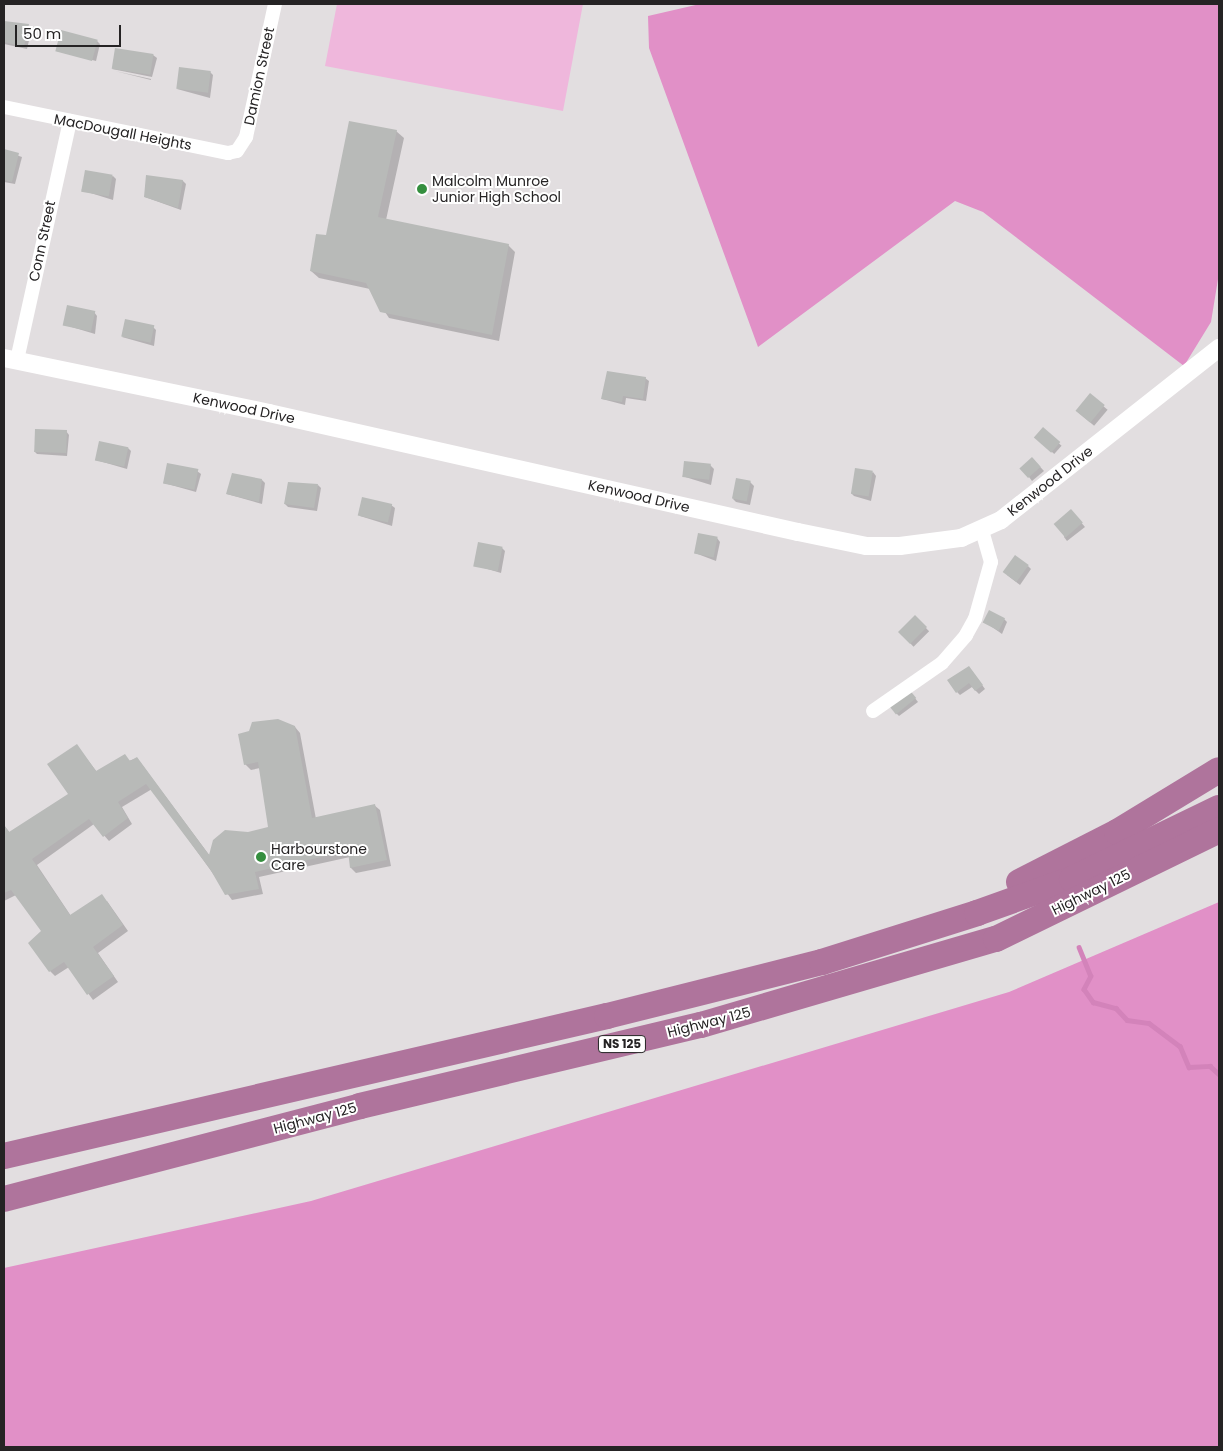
<!DOCTYPE html>
<html>
<head>
<meta charset="utf-8">
<style>
	body { margin:0 }
	#map { position:relative; width:1223px; height:1451px; overflow:hidden; background:#e2dee0; font-family:Poppins,sans-serif }
	div>[style] { position:absolute }
	[style*='--x'] { left:calc(var(--x)*1px); top:calc(var(--y)*1px); width:calc(var(--w)*1px); rotate:calc(var(--a)*1deg) }
	.green>* { inset:0; background:#efb7dc }
	.forest>* { inset:0; background:#e190c7 }
	.shadow>* { inset:0; background:#0003; transform-origin:0 0 }
	.stream>* { height:4.5px; margin:-2.25px; padding:0 2.25px; transform-origin:2.25px; border-radius:2.25px; background:#d383ba }
	.building>* { inset:0; background:#b8bab8; transform-origin:0 0 }
	.minor>* { height:14px; margin:-7px; padding:0 7px; transform-origin:7px; border-radius:7px; background:#fff }
	.tertiary>* { height:18px; margin:-9px; padding:0 9px; transform-origin:9px; border-radius:9px; background:#fff }
	.motorway>* { height:26px; margin:-13px; padding:0 13px; transform-origin:13px; border-radius:13px; background:#af749c }
	.dots>* { width:14px; height:14px; translate:-50% -50%; box-sizing:border-box; border:2px solid #fff; border-radius:50% }
	span { translate:-50% -50%; white-space:nowrap; text-align:center; line-height:1.15; -webkit-text-stroke:4px #fff; paint-order:stroke }
	.shield-label span { padding:1px 4px; background:#fff; border:1px solid; border-radius:4px; -webkit-text-stroke-width:0 }
	.shield-label { font-size:12px; color:#252324; font-weight:700 }
	.street-label { font-size:14px; color:#252324 }
	.poi-label { font-size:14px; color:#252324 }
	.left { translate:0 -50%; text-align:left }
	.frame { position:absolute; inset:0; border:5px solid #252324; pointer-events:none }
	.scale { position:absolute; left:15px; top:25px; width:106px; height:22px; box-sizing:border-box; border:2px solid #252324; border-top:0; padding-left:6px; font-size:15px; line-height:18px; white-space:nowrap; color:#252324; -webkit-text-stroke:4px #fff; paint-order:stroke }
</style>
</head>
<body>
<div id="map">
	<div class="green">
		<div style="clip-path:polygon(337px 4px,583px 4px,563px 111px,325px 66px)"></div>
	</div>
	<div class="forest">
		<div style="clip-path:polygon(700px 4px,1219px 4px,1219px 273px,1211px 322px,1184px 366px,983px 212px,955px 201px,758px 347px,649px 48px,648px 16px)"></div>
		<div style="clip-path:polygon(1219px 902px,1219px 1447px,4px 1447px,4px 1268px,311px 1201px,1009px 992px)"></div>
	</div>
	<div class="shadow">
		<div style="clip-path:polygon(4px 22px,32px 28px,27px 49px,4px 44px)"></div>
		<div style="clip-path:polygon(97px 41px,100px 44px,96px 61px,57px 51px)"></div>
		<div style="clip-path:polygon(153px 55px,157px 58px,152px 77px,112px 69px)"></div>
		<div style="clip-path:polygon(115px 71px,151px 79px,151px 80px)"></div>
		<div style="clip-path:polygon(210px 72px,213px 75px,210px 98px,177px 89px)"></div>
		<div style="clip-path:polygon(396px 131px,404px 138px,386px 220px,508px 245px,515px 252px,499px 341px,389px 318px,370px 289px,319px 278px,311px 271px,327px 236px)"></div>
		<div style="clip-path:polygon(4px 151px,22px 157px,15px 184px,4px 182px)"></div>
		<div style="clip-path:polygon(113px 176px,116px 179px,113px 200px,81px 190px)"></div>
		<div style="clip-path:polygon(148px 177px,183px 181px,186px 184px,181px 210px,145px 197px)"></div>
		<div style="clip-path:polygon(94px 312px,97px 316px,95px 334px,65px 325px)"></div>
		<div style="clip-path:polygon(153px 327px,156px 330px,154px 346px,122px 337px)"></div>
		<div style="clip-path:polygon(645px 378px,649px 381px,646px 401px,626px 398px,625px 405px,602px 399px)"></div>
		<div style="left:1090px;top:395px;width:23px;height:21px;rotate:40deg"></div>
		<div style="left:1043px;top:429px;width:25px;height:11px;rotate:42deg"></div>
		<div style="clip-path:polygon(66px 431px,69px 435px,67px 456px,37px 454px,34px 451px)"></div>
		<div style="clip-path:polygon(128px 448px,131px 451px,127px 469px,96px 460px)"></div>
		<div style="clip-path:polygon(1032px 458px,1044px 471px,1032px 481px,1029px 477px)"></div>
		<div style="clip-path:polygon(710px 465px,714px 469px,711px 485px,682px 476px)"></div>
		<div style="clip-path:polygon(197px 471px,201px 474px,196px 492px,164px 483px)"></div>
		<div style="clip-path:polygon(873px 472px,876px 476px,871px 501px,854px 496px,851px 493px)"></div>
		<div style="clip-path:polygon(262px 480px,265px 483px,262px 504px,227px 494px)"></div>
		<div style="clip-path:polygon(750px 482px,754px 486px,750px 505px,736px 502px,733px 499px)"></div>
		<div style="clip-path:polygon(318px 485px,321px 488px,317px 511px,288px 507px,285px 504px)"></div>
		<div style="clip-path:polygon(391px 505px,395px 508px,392px 526px,360px 516px)"></div>
		<div style="clip-path:polygon(1074px 514px,1085px 527px,1067px 541px,1064px 537px)"></div>
		<div style="clip-path:polygon(717px 538px,720px 542px,716px 561px,695px 553px)"></div>
		<div style="clip-path:polygon(502px 548px,505px 551px,501px 573px,474px 565px)"></div>
		<div style="clip-path:polygon(1028px 566px,1031px 569px,1020px 585px,1007px 575px)"></div>
		<div style="left:915px;top:617px;width:20px;height:22px;rotate:45deg"></div>
		<div style="clip-path:polygon(1004px 619px,1007px 622px,1002px 634px,985px 622px)"></div>
		<div style="clip-path:polygon(972px 671px,985px 689px,979px 694px,972px 687px,960px 695px,957px 692px)"></div>
		<div style="clip-path:polygon(911px 693px,918px 702px,899px 716px,896px 713px)"></div>
		<div style="clip-path:polygon(295px 727px,300px 733px,316px 819px,374px 805px,380px 810px,391px 866px,356px 873px,351px 868px,350px 857px,259px 877px,263px 894px,232px 900px,152px 789px,122px 807px,132px 824px,109px 841px,94px 824px,37px 865px,71px 916px,107px 901px,128px 931px,98px 953px,118px 982px,93px 1000px,69px 967px,55px 976px,50px 971px,43px 932px,16px 895px,4px 901px,4px 825px,10px 833px,70px 794px,77px 746px,97px 772px,137px 758px,210px 856px,248px 834px,269px 828px,260px 768px,251px 770px,245px 764px)"></div>
	</div>
	<div class="stream">
		<div style="--x:1079;--y:947;--w:31;--a:68"></div>
		<div style="--x:1091;--y:976;--w:15;--a:118"></div>
		<div style="--x:1084;--y:989;--w:16;--a:55"></div>
		<div style="--x:1093;--y:1002;--w:24;--a:15"></div>
		<div style="--x:1116;--y:1008;--w:16;--a:47"></div>
		<div style="--x:1127;--y:1020;--w:22;--a:8"></div>
		<div style="--x:1149;--y:1023;--w:39;--a:37"></div>
		<div style="--x:1180;--y:1046;--w:23;--a:67"></div>
		<div style="--x:1189;--y:1067;--w:21;--a:-3"></div>
		<div style="--x:1210;--y:1066;--w:12;--a:42"></div>
	</div>
	<div class="building">
		<div style="clip-path:polygon(4px 21px,29px 24px,24px 47px,4px 42px)"></div>
		<div style="left:61px;top:30px;width:38px;height:22px;rotate:15deg"></div>
		<div style="left:115px;top:48px;width:39px;height:21px;rotate:9deg"></div>
		<div style="left:179px;top:67px;width:32px;height:22px;rotate:7deg"></div>
		<div style="clip-path:polygon(349px 121px,397px 130px,378px 217px,509px 244px,492px 335px,380px 312px,366px 283px,310px 271px,316px 234px,326px 235px)"></div>
		<div style="clip-path:polygon(4px 149px,19px 153px,12px 182px,4px 180px)"></div>
		<div style="left:85px;top:170px;width:28px;height:22px;rotate:10deg"></div>
		<div style="clip-path:polygon(146px 175px,183px 180px,178px 208px,144px 197px)"></div>
		<div style="left:67px;top:305px;width:29px;height:21px;rotate:12deg"></div>
		<div style="left:125px;top:319px;width:30px;height:18px;rotate:12deg"></div>
		<div style="clip-path:polygon(607px 371px,646px 377px,643px 399px,623px 396px,622px 402px,601px 399px)"></div>
		<div style="left:1090px;top:393px;width:19px;height:23px;rotate:39deg"></div>
		<div style="left:1043px;top:427px;width:23px;height:14px;rotate:41deg"></div>
		<div style="left:35px;top:429px;width:32px;height:23px;rotate:2deg"></div>
		<div style="left:99px;top:441px;width:30px;height:20px;rotate:12deg"></div>
		<div style="left:1032px;top:457px;width:13px;height:17px;rotate:48deg"></div>
		<div style="left:684px;top:461px;width:27px;height:16px;rotate:6deg"></div>
		<div style="left:167px;top:463px;width:32px;height:21px;rotate:11deg"></div>
		<div style="left:855px;top:468px;width:18px;height:26px;rotate:9deg"></div>
		<div style="clip-path:polygon(232px 473px,262px 479px,259px 502px,226px 494px)"></div>
		<div style="left:736px;top:478px;width:15px;height:21px;rotate:11deg"></div>
		<div style="clip-path:polygon(288px 482px,318px 484px,314px 508px,284px 504px)"></div>
		<div style="left:362px;top:497px;width:31px;height:19px;rotate:13deg"></div>
		<div style="left:1071px;top:509px;width:18px;height:23px;rotate:49deg"></div>
		<div style="left:698px;top:533px;width:20px;height:21px;rotate:11deg"></div>
		<div style="left:478px;top:542px;width:25px;height:25px;rotate:11deg"></div>
		<div style="left:1015px;top:555px;width:17px;height:21px;rotate:36deg"></div>
		<div style="left:989px;top:610px;width:18px;height:14px;rotate:27deg"></div>
		<div style="left:915px;top:615px;width:17px;height:24px;rotate:45deg"></div>
		<div style="clip-path:polygon(969px 666px,983px 685px,975px 691px,969px 683px,956px 693px,947px 680px)"></div>
		<div style="left:908px;top:688px;width:13px;height:26px;rotate:51deg"></div>
		<div style="clip-path:polygon(278px 719px,295px 726px,312px 818px,375px 804px,387px 860px,350px 868px,348px 851px,255px 872px,259px 889px,225px 895px,210px 869px,146px 784px,118px 802px,128px 818px,103px 837px,89px 819px,32px 859px,70px 915px,102px 894px,123px 925px,93px 947px,114px 976px,87px 995px,64px 962px,49px 972px,28px 943px,41px 931px,11px 890px,4px 893px,4px 825px,9px 832px,68px 794px,47px 764px,77px 744px,96px 771px,125px 754px,130px 761px,137px 757px,209px 855px,213px 840px,225px 830px,248px 832px,268px 827px,258px 762px,244px 765px,238px 734px,249px 731px,252px 722px)"></div>
	</div>
	<div class="minor">
		<div style="--x:4;--y:107;--w:229;--a:11.6"></div>
		<div style="--x:228;--y:153;--w:9;--a:-13"></div>
		<div style="--x:237;--y:151;--w:17;--a:-57"></div>
		<div style="--x:246;--y:137;--w:136;--a:-77.7"></div>
		<div style="--x:17;--y:360;--w:245;--a:-77.5"></div>
		<div style="--x:873;--y:711;--w:84;--a:-34.8"></div>
		<div style="--x:942;--y:663;--w:37;--a:-49"></div>
		<div style="--x:966;--y:635;--w:18;--a:-61"></div>
		<div style="--x:975;--y:619;--w:59;--a:-74.3"></div>
		<div style="--x:991;--y:562;--w:33;--a:-106"></div>
	</div>
	<div class="tertiary">
		<div style="--x:4;--y:358;--w:271;--a:11.7"></div>
		<div style="--x:269;--y:413;--w:542;--a:12.68"></div>
		<div style="--x:798;--y:532;--w:69;--a:11.6"></div>
		<div style="--x:866;--y:546;--w:34;--a:0"></div>
		<div style="--x:900;--y:546;--w:62;--a:-7.5"></div>
		<div style="--x:961;--y:538;--w:44;--a:-24.2"></div>
		<div style="--x:1001;--y:520;--w:278;--a:-38.3"></div>
	</div>
	<div class="motorway">
		<div style="--x:1019;--y:882;--w:110;--a:-27"></div>
		<div style="--x:1117;--y:832;--w:119;--a:-31.3"></div>
		<div style="--x:4;--y:1156;--w:619;--a:-13.07"></div>
		<div style="--x:607;--y:1016;--w:222;--a:-14.1"></div>
		<div style="--x:822;--y:962;--w:163;--a:-17.5"></div>
		<div style="--x:977;--y:913;--w:101;--a:-19.7"></div>
		<div style="--x:1072;--y:879;--w:163;--a:-25.8"></div>
		<div style="--x:4;--y:1199;--w:368;--a:-14.6"></div>
		<div style="--x:360;--y:1106;--w:350;--a:-13.4"></div>
		<div style="--x:701;--y:1025;--w:307;--a:-16.3"></div>
		<div style="--x:996;--y:939;--w:248;--a:-26"></div>
	</div>
	<div class="dots">
		<div style="left:422px;top:189px;background:#358f3f"></div>
		<div style="left:261px;top:857px;background:#358f3f"></div>
	</div>
	<div class="shield-label">
		<span style="left:622px;top:1044px">NS 125</span>
	</div>
	<div class="street-label">
		<span style="left:259px;top:76px;rotate:-78deg">Damion Street</span>
		<span style="left:123px;top:132px;rotate:11deg">MacDougall Heights</span>
		<span style="left:42px;top:241px;rotate:-78deg">Conn Street</span>
		<span style="left:244px;top:408px;rotate:12deg">Kenwood Drive</span>
		<span style="left:1050px;top:481px;rotate:-38deg">Kenwood Drive</span>
		<span style="left:639px;top:496px;rotate:13deg">Kenwood Drive</span>
		<span style="left:1091px;top:892px;rotate:-26deg">Highway 125</span>
		<span style="left:709px;top:1022px;rotate:-14deg">Highway 125</span>
		<span style="left:315px;top:1118px;rotate:-15deg">Highway 125</span>
	</div>
	<div class="poi-label">
		<span class="left" style="left:432px;top:189px">Malcolm Munroe<br>Junior High School</span>
		<span class="left" style="left:271px;top:857px">Harbourstone<br>Care</span>
	</div>
	<div class="frame"></div>
	<div class="scale">50 m</div>
</div>
</body>
</html>
